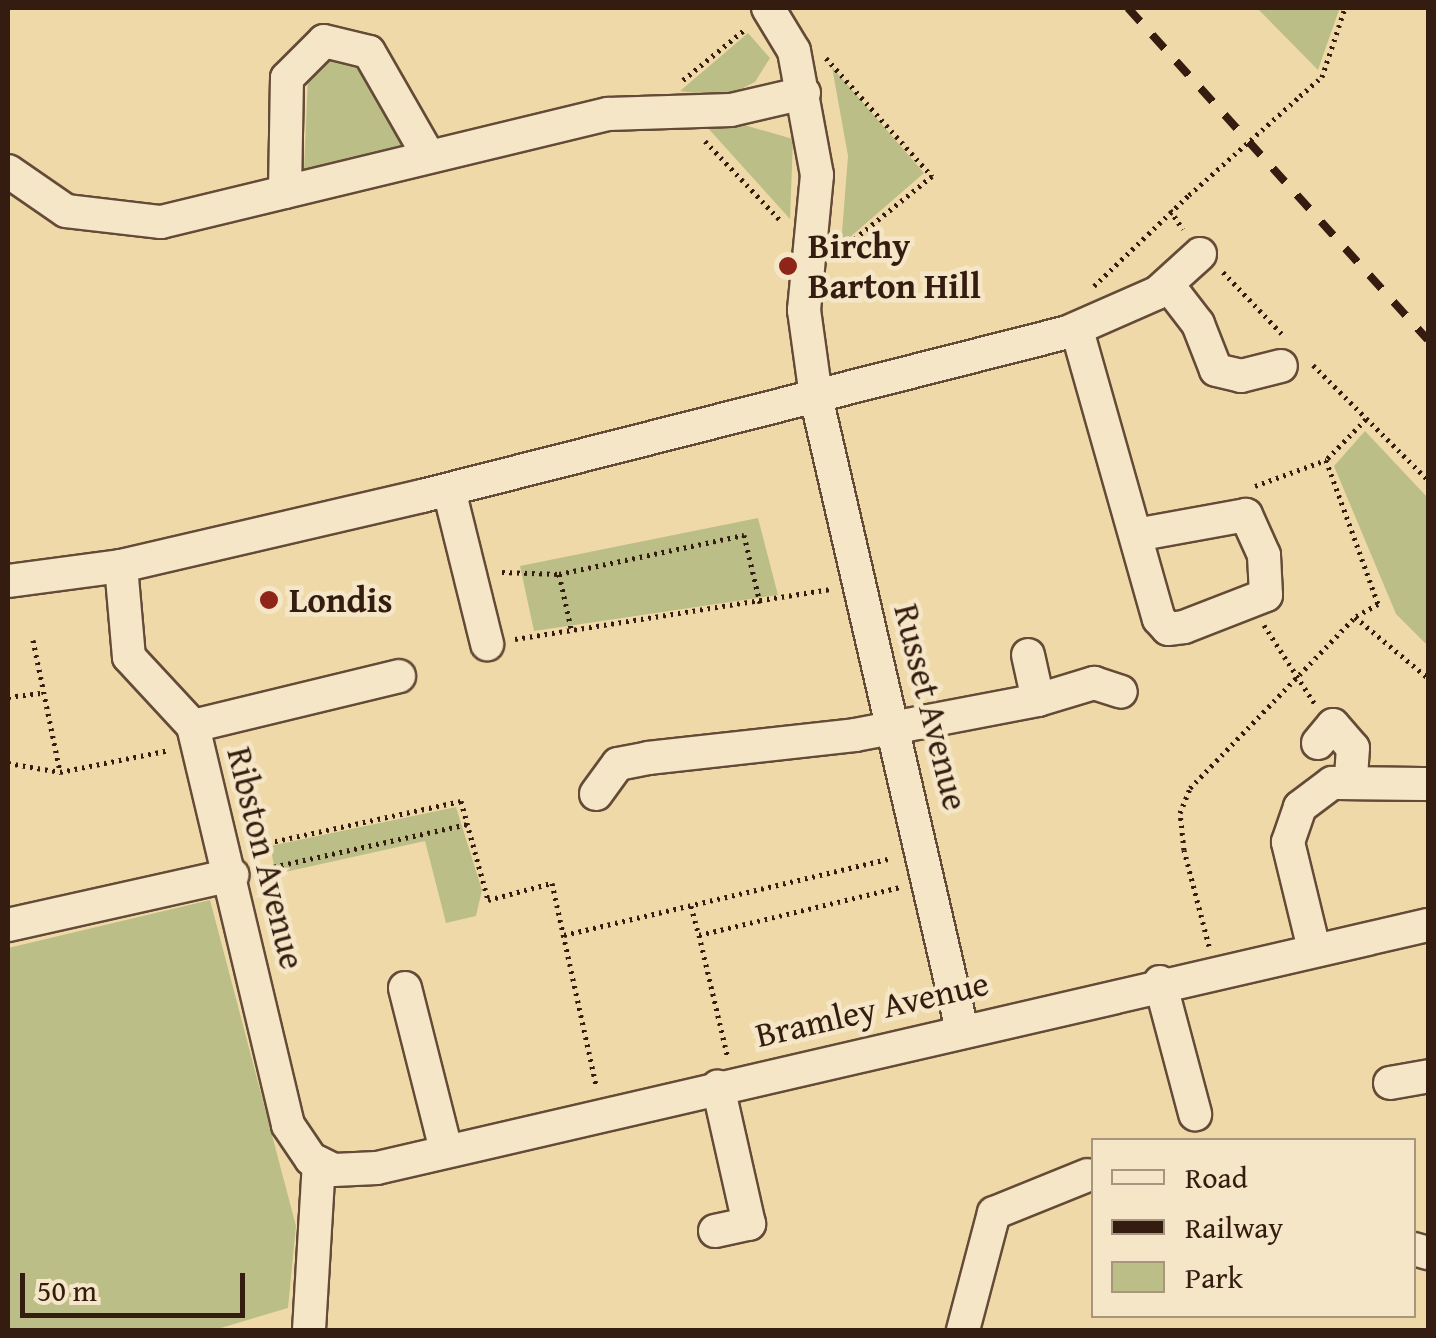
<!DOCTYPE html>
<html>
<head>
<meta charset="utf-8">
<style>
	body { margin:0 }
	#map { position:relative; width:1436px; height:1338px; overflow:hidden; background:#f0d9a9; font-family:"Gentium Book Plus",serif }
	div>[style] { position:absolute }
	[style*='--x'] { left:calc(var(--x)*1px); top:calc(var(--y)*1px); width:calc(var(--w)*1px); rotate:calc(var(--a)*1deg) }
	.green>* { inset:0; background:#bbbf87 }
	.path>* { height:5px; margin-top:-2.5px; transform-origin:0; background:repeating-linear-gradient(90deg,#351c11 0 2.5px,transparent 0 7.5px) }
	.roads { filter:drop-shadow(2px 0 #644b37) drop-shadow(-2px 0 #644b37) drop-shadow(0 2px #644b37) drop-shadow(0 -2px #644b37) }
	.minor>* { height:32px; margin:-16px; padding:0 16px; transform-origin:16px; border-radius:16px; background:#f5e6c7 }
	.rail>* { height:8px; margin-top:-4px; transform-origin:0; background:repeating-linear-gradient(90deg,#351c11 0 18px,transparent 0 36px) }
	.path-bridge>* { height:5px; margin-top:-2.5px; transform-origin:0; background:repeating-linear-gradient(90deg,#351c11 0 2.5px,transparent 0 7.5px) }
	.dots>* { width:28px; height:28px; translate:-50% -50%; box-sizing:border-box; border:5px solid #f5e6c7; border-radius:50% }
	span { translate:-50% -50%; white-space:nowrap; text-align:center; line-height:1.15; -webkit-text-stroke:9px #f5e6c7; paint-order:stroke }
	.poi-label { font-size:35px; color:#351c11; font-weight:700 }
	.left { translate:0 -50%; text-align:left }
	.street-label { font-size:35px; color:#351c11 }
	.frame { position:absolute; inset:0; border:10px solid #351c11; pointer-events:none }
	.legend { position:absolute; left:1091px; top:1138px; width:325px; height:180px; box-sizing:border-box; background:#f5e6c7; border:2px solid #a8957e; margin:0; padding:12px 18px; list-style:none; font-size:30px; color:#351c11 }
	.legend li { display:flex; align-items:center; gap:20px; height:50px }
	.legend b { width:50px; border:2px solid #a8957e }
	.scale { position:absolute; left:20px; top:1273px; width:225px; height:45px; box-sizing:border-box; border:5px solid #351c11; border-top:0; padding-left:12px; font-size:30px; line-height:35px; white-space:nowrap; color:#351c11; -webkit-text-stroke:8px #f5e6c7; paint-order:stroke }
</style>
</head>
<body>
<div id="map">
	<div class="green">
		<div style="clip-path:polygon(1257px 8px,1339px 10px,1318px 70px)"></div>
		<div style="clip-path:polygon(748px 33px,770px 58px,755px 82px,725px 97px,680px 91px)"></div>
		<div style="clip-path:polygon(324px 52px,361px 69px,402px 147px,304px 170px,308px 75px)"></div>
		<div style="clip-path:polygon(832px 67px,924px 173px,841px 245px,848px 156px)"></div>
		<div style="clip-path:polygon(734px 122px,793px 139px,790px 219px,707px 127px)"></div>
		<div style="clip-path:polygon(1365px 431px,1428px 498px,1428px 646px,1396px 614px,1334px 466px)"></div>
		<div style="clip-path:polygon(758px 518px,778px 595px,534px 631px,520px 566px)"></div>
		<div style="clip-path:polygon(456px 807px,482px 890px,476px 916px,446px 923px,425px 841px,276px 874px,270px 846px)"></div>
		<div style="clip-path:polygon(210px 900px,296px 1226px,288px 1308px,214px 1330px,8px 1330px,8px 948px)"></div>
	</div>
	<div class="path">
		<div style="--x:826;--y:58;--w:159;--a:48.1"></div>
		<div style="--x:932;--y:176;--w:114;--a:141"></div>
		<div style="--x:683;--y:80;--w:79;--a:-39.3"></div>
		<div style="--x:1300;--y:96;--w:29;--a:-41"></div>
		<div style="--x:1322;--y:77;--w:73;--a:-71.6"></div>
		<div style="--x:705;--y:141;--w:109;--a:46.5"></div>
		<div style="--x:1170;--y:210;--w:23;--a:56"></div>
		<div style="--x:1223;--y:272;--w:88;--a:46.4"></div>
		<div style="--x:1094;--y:286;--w:132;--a:-43.8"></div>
		<div style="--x:1313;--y:365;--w:163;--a:45"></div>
		<div style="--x:1366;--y:419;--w:57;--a:134.3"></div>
		<div style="--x:1326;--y:460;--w:153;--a:70.1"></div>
		<div style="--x:1378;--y:604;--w:26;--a:151"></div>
		<div style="--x:1355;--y:617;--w:95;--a:39.9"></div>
		<div style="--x:1255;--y:486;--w:76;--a:-20.1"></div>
		<div style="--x:502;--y:572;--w:57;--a:2"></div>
		<div style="--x:1264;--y:625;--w:94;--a:57.2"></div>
		<div style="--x:571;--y:628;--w:55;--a:-102.5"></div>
		<div style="--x:559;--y:574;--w:189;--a:-11.9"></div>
		<div style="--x:744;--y:535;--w:70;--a:76.8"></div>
		<div style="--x:515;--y:639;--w:318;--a:-9"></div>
		<div style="--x:33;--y:640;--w:135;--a:78.4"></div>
		<div style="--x:60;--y:772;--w:112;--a:-11.3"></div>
		<div style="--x:8;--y:697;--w:33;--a:-7"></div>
		<div style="--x:8;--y:763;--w:53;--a:9.8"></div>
		<div style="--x:253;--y:846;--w:213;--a:-12.2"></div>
		<div style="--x:461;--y:801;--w:103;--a:74.7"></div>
		<div style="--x:488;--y:900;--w:66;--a:-14.9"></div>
		<div style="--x:552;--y:883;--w:207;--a:77.7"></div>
		<div style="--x:259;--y:870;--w:214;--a:-12.4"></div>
		<div style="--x:691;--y:906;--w:30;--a:75"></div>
		<div style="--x:699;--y:935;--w:208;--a:-13.4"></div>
		<div style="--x:564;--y:935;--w:337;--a:-13.2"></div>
		<div style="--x:699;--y:935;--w:127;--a:76.8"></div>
		<div style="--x:1209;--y:946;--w:99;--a:-104.6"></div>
		<div style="--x:1184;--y:850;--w:37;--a:-96"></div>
		<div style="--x:1180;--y:813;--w:27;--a:-68"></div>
		<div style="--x:1190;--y:788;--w:238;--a:-46"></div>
	</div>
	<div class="roads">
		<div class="minor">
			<div style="--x:768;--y:8;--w:50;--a:58.8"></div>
			<div style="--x:794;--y:51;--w:126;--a:79.5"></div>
			<div style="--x:817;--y:175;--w:136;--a:95.5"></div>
			<div style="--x:804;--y:310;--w:88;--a:82.1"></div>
			<div style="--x:816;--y:397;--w:650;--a:77.01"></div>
			<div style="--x:8;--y:171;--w:70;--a:34.6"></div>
			<div style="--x:66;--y:211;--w:96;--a:6.6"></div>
			<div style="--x:161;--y:222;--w:460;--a:-13.6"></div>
			<div style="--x:608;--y:114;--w:123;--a:-1.9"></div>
			<div style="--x:731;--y:110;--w:75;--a:-13.1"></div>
			<div style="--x:285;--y:192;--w:114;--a:-89"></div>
			<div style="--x:287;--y:78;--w:52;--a:-45"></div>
			<div style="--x:324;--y:41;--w:46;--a:13.7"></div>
			<div style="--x:369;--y:52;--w:119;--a:60.2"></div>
			<div style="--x:1168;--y:285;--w:49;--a:52.4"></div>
			<div style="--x:1198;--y:324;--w:49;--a:68.6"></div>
			<div style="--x:1216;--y:370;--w:26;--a:13"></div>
			<div style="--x:1241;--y:376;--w:41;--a:-14"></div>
			<div style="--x:1077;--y:330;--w:300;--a:74.2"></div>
			<div style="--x:1159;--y:619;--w:13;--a:48"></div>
			<div style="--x:1168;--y:629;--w:16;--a:-7"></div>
			<div style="--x:1184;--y:627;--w:88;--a:-21.3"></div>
			<div style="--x:1266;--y:595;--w:40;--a:-92.9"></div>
			<div style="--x:1264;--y:555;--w:44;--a:-114.2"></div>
			<div style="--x:1246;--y:515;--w:112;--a:169.7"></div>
			<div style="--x:449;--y:490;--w:159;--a:76.1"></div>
			<div style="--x:121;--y:566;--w:91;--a:85"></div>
			<div style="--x:129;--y:657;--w:94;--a:47.2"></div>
			<div style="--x:193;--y:726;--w:410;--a:76.6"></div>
			<div style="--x:288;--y:1125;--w:41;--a:55.9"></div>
			<div style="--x:311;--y:1159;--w:25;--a:26"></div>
			<div style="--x:334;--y:1170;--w:43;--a:-2.7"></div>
			<div style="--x:377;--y:1168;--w:1079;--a:-13.02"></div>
			<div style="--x:8;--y:581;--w:114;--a:-7.6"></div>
			<div style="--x:121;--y:566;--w:309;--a:-13.1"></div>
			<div style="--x:422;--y:496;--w:666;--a:-14.24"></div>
			<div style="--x:1068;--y:332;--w:97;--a:-23.7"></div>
			<div style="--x:1157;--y:293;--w:58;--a:-42.2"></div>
			<div style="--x:1038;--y:700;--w:59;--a:-16.9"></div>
			<div style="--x:1094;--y:683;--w:28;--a:18"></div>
			<div style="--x:193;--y:726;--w:212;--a:-13.6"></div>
			<div style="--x:1318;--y:743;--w:23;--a:-50"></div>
			<div style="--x:1333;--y:725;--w:30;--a:49"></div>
			<div style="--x:1353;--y:748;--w:32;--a:94"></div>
			<div style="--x:596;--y:794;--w:37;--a:-54"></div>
			<div style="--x:618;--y:764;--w:31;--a:-11"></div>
			<div style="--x:648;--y:758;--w:208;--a:-6.3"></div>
			<div style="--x:855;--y:735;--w:186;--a:-10.8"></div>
			<div style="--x:1038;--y:700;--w:46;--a:-102.5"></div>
			<div style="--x:8;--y:925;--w:230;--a:-12.6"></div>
			<div style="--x:1314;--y:949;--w:110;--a:-103.7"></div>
			<div style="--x:1288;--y:842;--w:37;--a:-71"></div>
			<div style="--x:1300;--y:807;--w:40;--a:-37"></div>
			<div style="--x:1332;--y:783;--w:96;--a:0.6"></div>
			<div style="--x:1160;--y:982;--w:137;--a:75.1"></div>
			<div style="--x:405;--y:988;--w:167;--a:75.8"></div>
			<div style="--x:1390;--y:1083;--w:39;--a:-10"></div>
			<div style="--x:715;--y:1231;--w:35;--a:-12"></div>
			<div style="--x:749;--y:1224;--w:141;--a:-102.7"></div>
			<div style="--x:1414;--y:1249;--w:15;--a:16"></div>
			<div style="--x:309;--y:1330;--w:167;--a:-86.6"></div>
			<div style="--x:963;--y:1330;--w:121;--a:-75.2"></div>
			<div style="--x:994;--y:1213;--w:101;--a:-22"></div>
		</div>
	</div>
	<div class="rail">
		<div style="--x:1128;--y:8;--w:447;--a:47.9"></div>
	</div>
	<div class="path-bridge">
		<div style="--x:1189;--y:195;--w:149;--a:-41.7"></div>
	</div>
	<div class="dots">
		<div style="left:788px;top:266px;background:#8f2418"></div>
		<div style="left:269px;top:600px;background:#8f2418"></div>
	</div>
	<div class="poi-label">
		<span class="left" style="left:808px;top:266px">Birchy<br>Barton Hill</span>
		<span class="left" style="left:289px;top:600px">Londis</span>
	</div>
	<div class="street-label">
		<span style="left:931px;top:707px;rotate:76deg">Russet Avenue</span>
		<span style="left:266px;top:858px;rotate:76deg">Ribston Avenue</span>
		<span style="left:872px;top:1009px;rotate:-13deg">Bramley Avenue</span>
	</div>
	<div class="frame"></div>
	<ul class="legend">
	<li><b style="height:12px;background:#f5e6c7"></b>Road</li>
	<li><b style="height:12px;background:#351c11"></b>Railway</li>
	<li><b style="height:28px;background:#bbbf87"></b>Park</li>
	</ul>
	<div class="scale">50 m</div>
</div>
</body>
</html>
